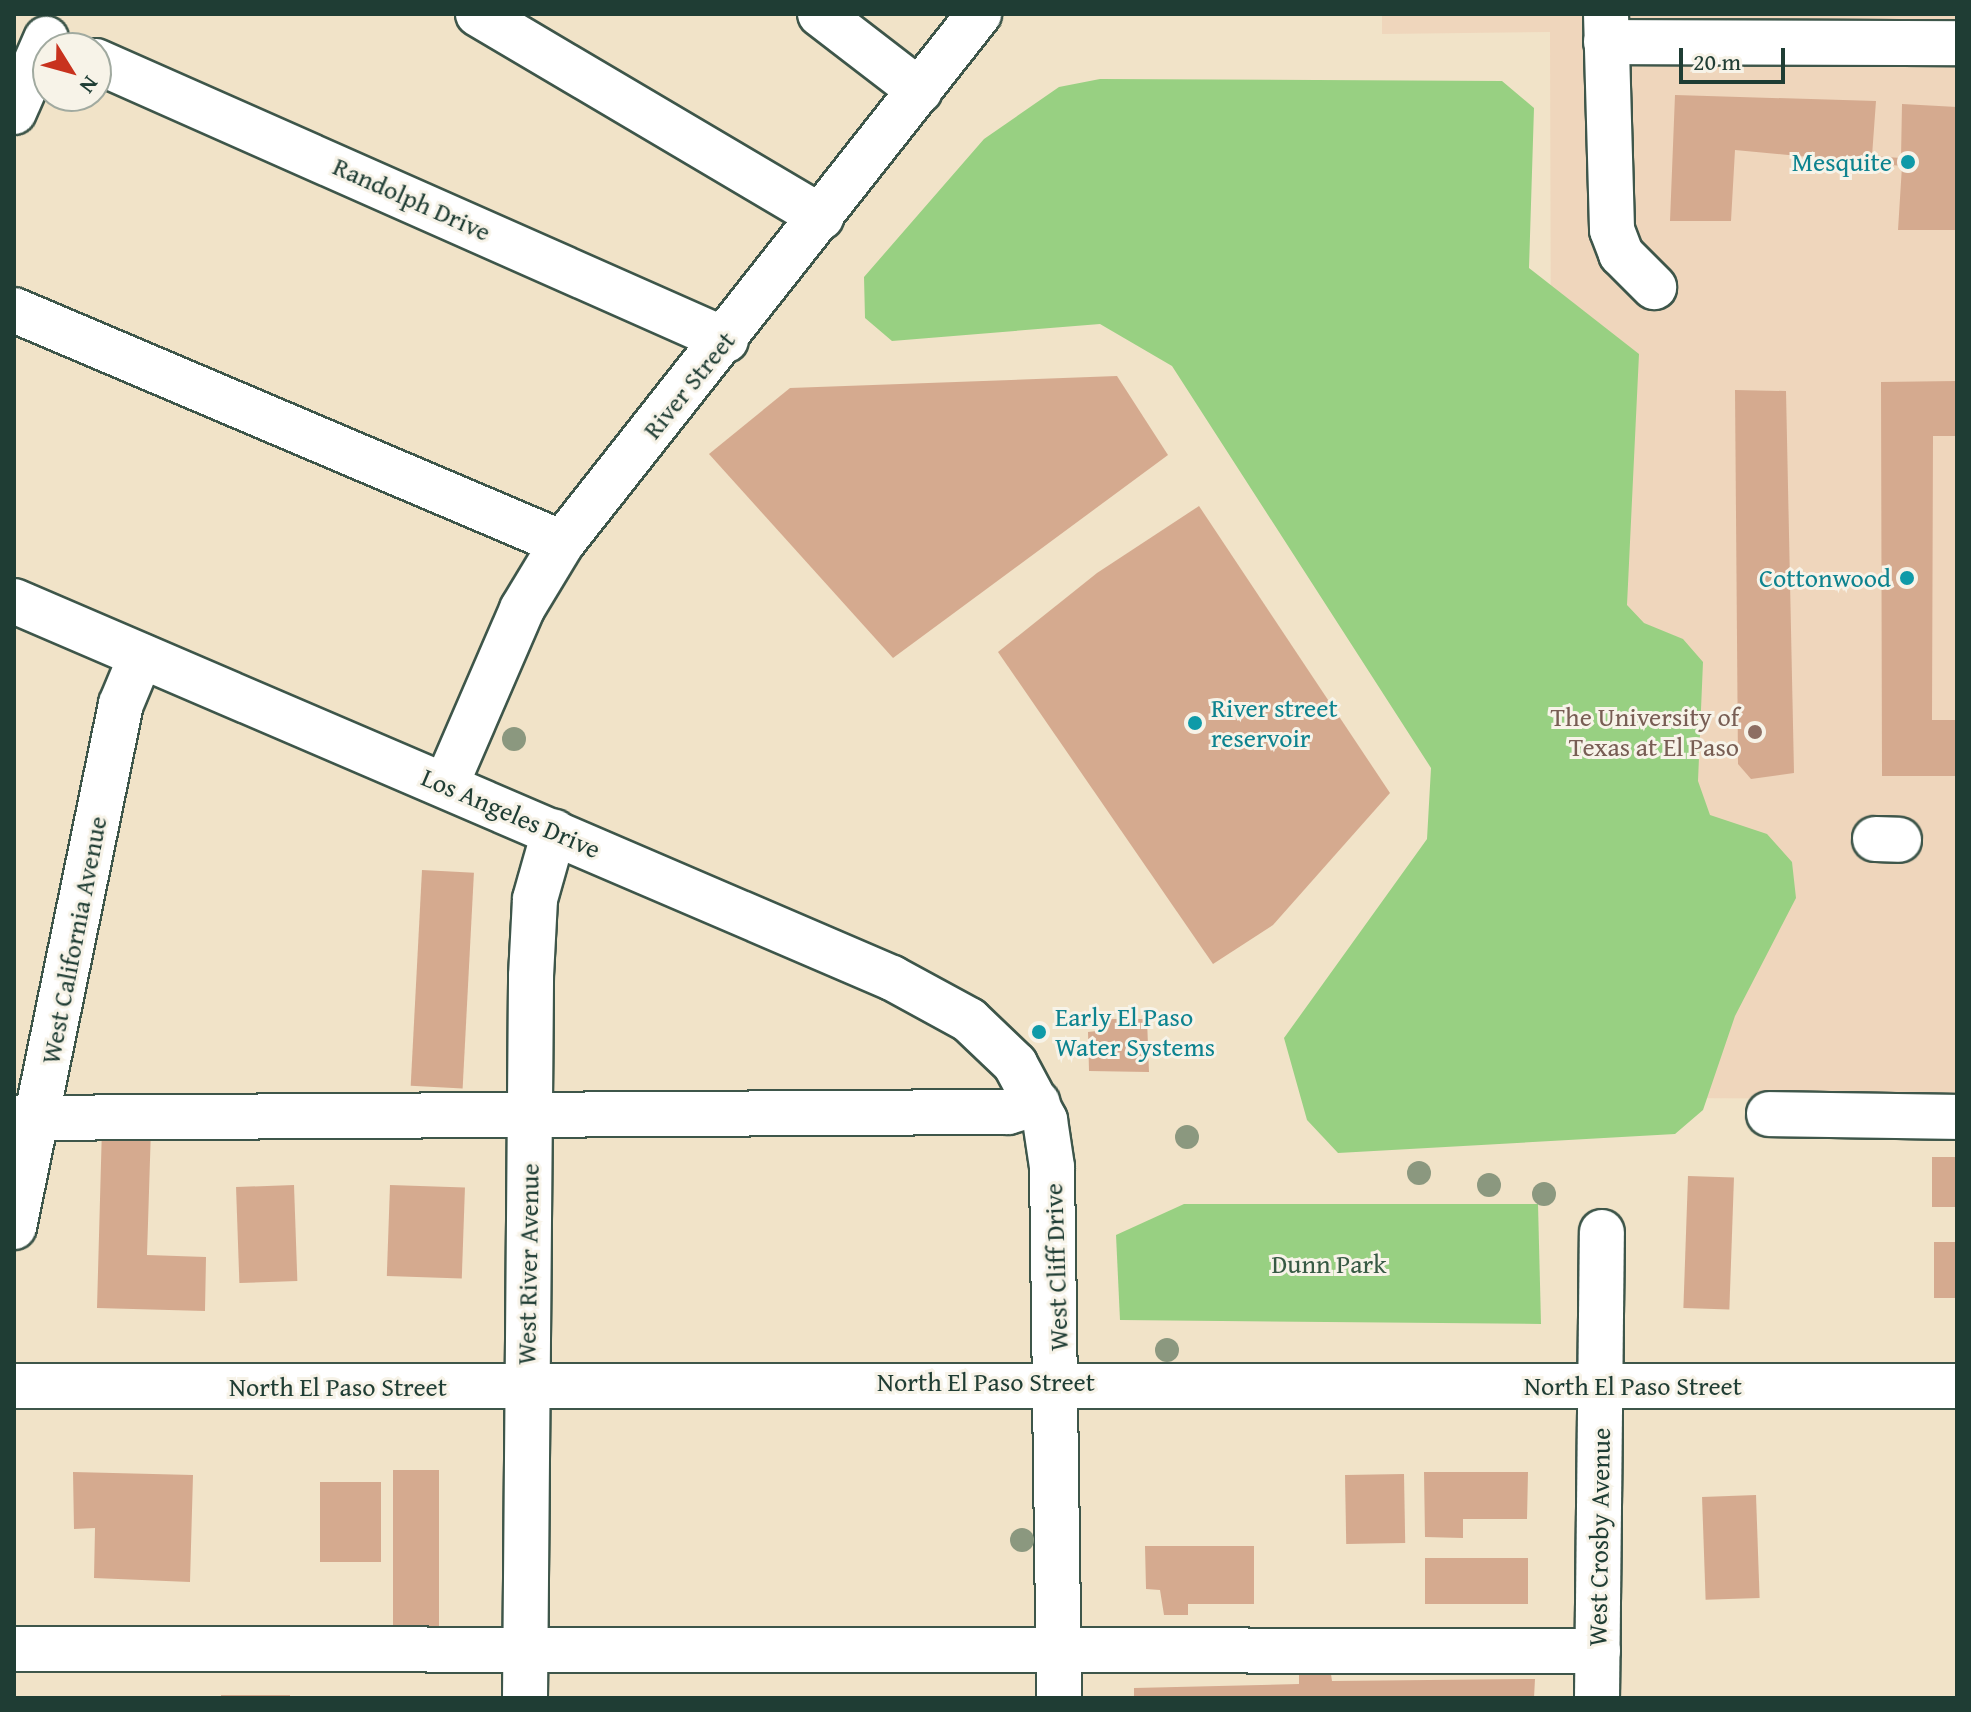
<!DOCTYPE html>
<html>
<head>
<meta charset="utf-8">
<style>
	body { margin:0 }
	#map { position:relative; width:1971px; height:1712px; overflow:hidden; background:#f1e3c8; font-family:"Gentium Book Plus",serif }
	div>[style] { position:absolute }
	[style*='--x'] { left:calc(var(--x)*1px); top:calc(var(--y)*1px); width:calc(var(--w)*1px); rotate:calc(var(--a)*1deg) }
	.built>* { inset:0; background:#efd6bc }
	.green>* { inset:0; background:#98d082 }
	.building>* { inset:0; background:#d5aa8f; transform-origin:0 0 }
	.roads { filter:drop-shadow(2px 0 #3e564a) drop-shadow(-2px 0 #3e564a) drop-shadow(0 2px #3e564a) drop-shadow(0 -2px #3e564a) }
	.minor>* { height:44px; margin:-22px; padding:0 22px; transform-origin:22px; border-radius:22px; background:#fff }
	.trees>* { width:24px; height:24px; margin:-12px; border-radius:50%; background:#8b987f }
	.dots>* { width:22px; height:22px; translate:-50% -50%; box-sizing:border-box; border:4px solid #f7f3e8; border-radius:50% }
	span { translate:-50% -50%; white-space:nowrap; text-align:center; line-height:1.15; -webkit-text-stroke:6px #f7f3e8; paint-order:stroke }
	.culture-label { font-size:26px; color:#0d838f }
	.right { translate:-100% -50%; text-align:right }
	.left { translate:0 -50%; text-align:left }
	.street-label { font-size:26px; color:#1f3d34 }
	.education-label { font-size:26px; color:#785e54 }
	.park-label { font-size:26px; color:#375a44 }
	.frame { position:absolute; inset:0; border:16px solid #1f3d34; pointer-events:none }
	.north { position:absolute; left:32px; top:32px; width:80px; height:80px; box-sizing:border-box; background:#f7f3e8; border:2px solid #a1aaa0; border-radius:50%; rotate:127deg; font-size:22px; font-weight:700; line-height:32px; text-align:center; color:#1f3d34 }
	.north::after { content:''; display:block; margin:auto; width:28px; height:36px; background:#c8321e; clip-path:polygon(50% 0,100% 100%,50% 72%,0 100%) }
	.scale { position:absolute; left:1679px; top:48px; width:106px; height:36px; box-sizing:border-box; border:4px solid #1f3d34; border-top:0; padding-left:10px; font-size:24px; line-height:28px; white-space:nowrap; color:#1f3d34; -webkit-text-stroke:6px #f7f3e8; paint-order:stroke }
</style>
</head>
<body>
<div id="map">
	<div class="built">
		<div style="clip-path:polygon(1382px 14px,1957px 14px,1957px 1099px,1657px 1098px,1551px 388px,1550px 32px,1382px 34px)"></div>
	</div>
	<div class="green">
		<div style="clip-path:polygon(1100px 79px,1502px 81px,1534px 108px,1529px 268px,1639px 354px,1627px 605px,1644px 623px,1683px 639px,1703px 662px,1698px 781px,1710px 815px,1767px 834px,1792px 862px,1796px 898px,1735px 1016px,1703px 1110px,1675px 1134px,1338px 1153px,1307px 1120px,1284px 1038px,1427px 839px,1431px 768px,1172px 366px,1100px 324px,892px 341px,865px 318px,864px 277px,984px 139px,1059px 87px)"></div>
		<div style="clip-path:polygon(1184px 1204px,1538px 1204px,1541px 1324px,1120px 1320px,1116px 1235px)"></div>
	</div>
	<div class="building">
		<div style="clip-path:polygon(1675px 95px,1876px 101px,1872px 156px,1901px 158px,1902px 104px,1957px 107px,1957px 230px,1898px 230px,1902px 166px,1735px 150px,1731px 221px,1670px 221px)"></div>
		<div style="clip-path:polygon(1117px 376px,1168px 455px,893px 658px,709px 454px,790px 388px)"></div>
		<div style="clip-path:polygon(1957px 381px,1957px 436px,1933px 436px,1932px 720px,1957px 720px,1957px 776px,1882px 776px,1881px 382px)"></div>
		<div style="clip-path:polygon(1735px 390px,1786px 391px,1794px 773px,1751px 779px,1738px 764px)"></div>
		<div style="clip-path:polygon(1199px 506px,1390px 793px,1273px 925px,1213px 964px,998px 652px,1097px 573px)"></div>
		<div style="left:422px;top:870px;width:52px;height:216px;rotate:3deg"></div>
		<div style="clip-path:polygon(1106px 1019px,1147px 1019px,1149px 1072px,1089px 1071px,1088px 1032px,1106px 1030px)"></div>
		<div style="clip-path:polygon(102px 1127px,151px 1128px,147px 1255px,206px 1257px,205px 1311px,97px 1308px)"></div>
		<div style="left:1957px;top:1157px;width:50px;height:25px;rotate:90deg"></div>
		<div style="left:1688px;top:1176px;width:46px;height:132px;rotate:2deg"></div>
		<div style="left:294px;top:1185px;width:96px;height:58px;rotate:88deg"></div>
		<div style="left:390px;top:1185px;width:75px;height:91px;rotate:2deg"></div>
		<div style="left:1934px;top:1242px;width:23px;height:56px"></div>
		<div style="left:393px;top:1470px;width:46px;height:161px"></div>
		<div style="clip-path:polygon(73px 1472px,193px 1475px,190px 1582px,94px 1578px,95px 1528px,74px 1529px)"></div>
		<div style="clip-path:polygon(1424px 1472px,1528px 1472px,1527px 1519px,1463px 1519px,1463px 1538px,1425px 1537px)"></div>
		<div style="left:1404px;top:1474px;width:69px;height:59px;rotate:89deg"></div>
		<div style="left:381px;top:1482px;width:80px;height:61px;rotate:90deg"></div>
		<div style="left:1756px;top:1495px;width:103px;height:54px;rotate:88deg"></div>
		<div style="clip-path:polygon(1145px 1546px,1254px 1546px,1254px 1604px,1188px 1604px,1188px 1615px,1164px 1615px,1160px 1590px,1146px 1589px)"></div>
		<div style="left:1425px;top:1558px;width:103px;height:46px"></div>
		<div style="clip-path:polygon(1299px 1667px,1330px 1667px,1332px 1681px,1535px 1679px,1534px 1698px,1134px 1698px,1134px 1688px,1299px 1684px)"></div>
		<div style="left:221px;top:1695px;width:69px;height:3px"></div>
	</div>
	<div class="roads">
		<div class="minor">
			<div style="--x:478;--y:14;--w:399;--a:30.6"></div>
			<div style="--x:820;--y:14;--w:126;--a:37.6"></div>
			<div style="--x:1606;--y:14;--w:216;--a:88.4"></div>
			<div style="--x:1612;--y:230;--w:26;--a:69"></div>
			<div style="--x:1621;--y:254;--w:47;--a:45"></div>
			<div style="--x:1606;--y:42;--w:351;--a:0.2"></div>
			<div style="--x:96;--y:61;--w:689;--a:23.89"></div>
			<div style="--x:14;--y:112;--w:80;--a:-66.3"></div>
			<div style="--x:14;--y:310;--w:595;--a:23.03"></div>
			<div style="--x:14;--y:601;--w:956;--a:23.24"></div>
			<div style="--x:892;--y:978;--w:88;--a:28.6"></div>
			<div style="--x:969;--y:1020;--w:64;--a:43.7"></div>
			<div style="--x:1015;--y:1064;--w:64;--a:61.8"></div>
			<div style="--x:1045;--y:1120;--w:48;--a:81.5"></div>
			<div style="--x:1052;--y:1167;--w:531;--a:89.24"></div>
			<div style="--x:446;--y:785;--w:192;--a:-66.6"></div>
			<div style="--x:522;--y:609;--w:77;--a:-58.8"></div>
			<div style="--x:562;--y:543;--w:674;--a:-51.75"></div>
			<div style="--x:1875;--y:839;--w:24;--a:2"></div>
			<div style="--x:1769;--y:1114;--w:188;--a:0.9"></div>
			<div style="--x:14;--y:1118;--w:994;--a:-0.35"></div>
			<div style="--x:1008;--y:1112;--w:31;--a:-17"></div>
			<div style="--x:14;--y:1227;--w:534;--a:-78.44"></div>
			<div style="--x:121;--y:704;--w:52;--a:-67.4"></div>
			<div style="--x:14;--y:1386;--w:1943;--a:0"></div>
			<div style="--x:14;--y:1649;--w:1584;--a:0.07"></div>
			<div style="--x:525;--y:1698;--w:722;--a:-89.52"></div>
			<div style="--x:531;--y:976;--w:77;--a:-87"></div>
			<div style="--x:535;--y:899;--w:70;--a:-74.2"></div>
			<div style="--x:1597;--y:1698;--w:466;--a:-89.4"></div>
		</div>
	</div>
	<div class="trees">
		<div style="left:514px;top:739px"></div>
		<div style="left:1187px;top:1137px"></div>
		<div style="left:1419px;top:1173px"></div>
		<div style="left:1489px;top:1185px"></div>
		<div style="left:1544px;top:1194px"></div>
		<div style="left:1167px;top:1350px"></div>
		<div style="left:1022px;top:1540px"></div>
	</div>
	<div class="dots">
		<div style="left:1908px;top:162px;background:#0f9aa8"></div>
		<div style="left:1907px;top:578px;background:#0f9aa8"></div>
		<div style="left:1195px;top:723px;background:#0f9aa8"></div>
		<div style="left:1755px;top:732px;background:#8d6e63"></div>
		<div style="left:1039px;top:1032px;background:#0f9aa8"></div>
	</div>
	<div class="culture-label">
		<span class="right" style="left:1892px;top:162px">Mesquite</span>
		<span class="right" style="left:1891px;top:578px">Cottonwood</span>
		<span class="left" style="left:1211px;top:723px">River street<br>reservoir</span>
		<span class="left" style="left:1055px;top:1032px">Early El Paso<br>Water Systems</span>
	</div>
	<div class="street-label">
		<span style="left:412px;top:199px;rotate:24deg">Randolph Drive</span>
		<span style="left:689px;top:385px;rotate:-51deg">River Street</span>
		<span style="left:511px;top:813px;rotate:23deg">Los Angeles Drive</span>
		<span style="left:74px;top:940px;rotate:-79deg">West California Avenue</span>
		<span style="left:528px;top:1264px;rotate:-89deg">West River Avenue</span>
		<span style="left:1056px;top:1267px;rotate:-92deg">West Cliff Drive</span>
		<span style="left:986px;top:1382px">North El Paso Street</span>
		<span style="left:1633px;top:1386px">North El Paso Street</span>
		<span style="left:338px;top:1387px">North El Paso Street</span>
		<span style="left:1599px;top:1537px;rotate:-89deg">West Crosby Avenue</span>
	</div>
	<div class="education-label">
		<span class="right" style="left:1739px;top:732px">The University of<br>Texas at El Paso</span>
	</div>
	<div class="park-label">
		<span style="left:1329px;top:1264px">Dunn Park</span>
	</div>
	<div class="frame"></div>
	<div class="north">N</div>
	<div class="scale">20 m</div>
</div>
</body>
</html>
